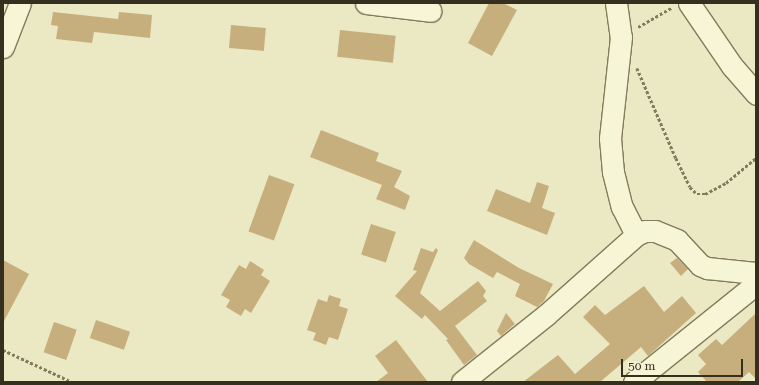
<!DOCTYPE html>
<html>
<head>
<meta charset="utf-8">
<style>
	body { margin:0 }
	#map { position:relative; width:759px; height:385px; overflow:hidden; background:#eae9c4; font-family:"Roboto Serif",serif }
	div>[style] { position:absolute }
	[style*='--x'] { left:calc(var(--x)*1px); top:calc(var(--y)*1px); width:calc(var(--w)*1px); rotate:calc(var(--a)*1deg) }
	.building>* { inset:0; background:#c6af7c; transform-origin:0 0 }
	.path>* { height:2.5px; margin-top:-1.25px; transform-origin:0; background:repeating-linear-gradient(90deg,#837b5c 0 3px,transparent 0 5px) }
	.roads { filter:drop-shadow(1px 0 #837b5c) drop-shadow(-1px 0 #837b5c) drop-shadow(0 1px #837b5c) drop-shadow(0 -1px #837b5c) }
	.minor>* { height:21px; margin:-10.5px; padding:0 10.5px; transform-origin:10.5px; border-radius:10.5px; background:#f6f5d6 }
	span { translate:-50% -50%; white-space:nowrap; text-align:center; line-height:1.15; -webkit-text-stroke:3.5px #f2f2d3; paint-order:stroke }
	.frame { position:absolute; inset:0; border:4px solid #342f1f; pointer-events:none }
	.scale { position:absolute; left:621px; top:359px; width:122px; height:18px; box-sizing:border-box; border:2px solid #342f1f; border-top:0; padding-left:5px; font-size:12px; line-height:14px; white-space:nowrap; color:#342f1f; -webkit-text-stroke:3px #f2f2d3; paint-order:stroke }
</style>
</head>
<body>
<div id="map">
	<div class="building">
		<div style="clip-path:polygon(489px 3px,503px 3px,517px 10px,492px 56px,468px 43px)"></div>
		<div style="clip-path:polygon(53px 12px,118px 19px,119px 12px,152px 15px,150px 38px,94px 32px,92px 43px,56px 39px,58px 26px,51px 25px)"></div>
		<div style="left:231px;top:25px;width:35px;height:23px;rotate:5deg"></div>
		<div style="left:340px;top:30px;width:56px;height:27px;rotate:6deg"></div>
		<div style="clip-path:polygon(321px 130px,379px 153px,376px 161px,402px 171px,394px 187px,410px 196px,405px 210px,376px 199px,382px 185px,310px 157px)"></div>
		<div style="left:269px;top:175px;width:27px;height:60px;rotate:20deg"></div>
		<div style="clip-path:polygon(537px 182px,549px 186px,542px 208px,555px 213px,547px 235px,487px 211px,496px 189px,530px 203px)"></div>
		<div style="left:371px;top:224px;width:26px;height:32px;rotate:18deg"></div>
		<div style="clip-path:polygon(474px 240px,519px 268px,553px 284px,544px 301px,537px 307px,515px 296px,520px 284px,497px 272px,493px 278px,469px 264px,464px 258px)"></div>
		<div style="clip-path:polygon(421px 248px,433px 252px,436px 248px,438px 250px,420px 293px,440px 311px,478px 281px,486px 291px,483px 296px,487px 301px,455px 326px,477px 355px,464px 365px,446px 340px,448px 339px,425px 315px,422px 319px,395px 296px,417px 271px,413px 270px)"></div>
		<div style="clip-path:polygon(677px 258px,688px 269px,681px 276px,670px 263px)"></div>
		<div style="clip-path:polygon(3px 260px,29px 274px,3px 323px)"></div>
		<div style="clip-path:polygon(250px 261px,264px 270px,261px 275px,270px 281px,251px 313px,245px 309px,241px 316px,226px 307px,230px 300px,221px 295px,239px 265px,246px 269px)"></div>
		<div style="clip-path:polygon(644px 286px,664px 312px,682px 296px,696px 313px,648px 356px,641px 347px,600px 382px,523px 382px,558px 355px,575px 374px,610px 344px,583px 317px,595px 305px,605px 315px)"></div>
		<div style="clip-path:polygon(329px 295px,341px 299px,339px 306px,348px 309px,338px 340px,329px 337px,326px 345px,313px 340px,316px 333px,307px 330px,318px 299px,327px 302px)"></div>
		<div style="clip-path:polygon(506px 313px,515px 324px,501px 336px,497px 331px)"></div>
		<div style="clip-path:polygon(756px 313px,756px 379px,749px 372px,738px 382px,707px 382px,698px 372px,706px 364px,698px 355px,716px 339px,722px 345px)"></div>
		<div style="left:96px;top:320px;width:36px;height:19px;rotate:19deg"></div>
		<div style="left:54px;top:322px;width:24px;height:32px;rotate:19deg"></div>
		<div style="clip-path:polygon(396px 340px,421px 373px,428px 382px,376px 382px,388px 373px,375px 356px)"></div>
	</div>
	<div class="path">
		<div style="--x:638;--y:27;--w:39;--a:-30"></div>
		<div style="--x:637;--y:68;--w:98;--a:66.6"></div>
		<div style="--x:676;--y:158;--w:32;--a:64"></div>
		<div style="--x:690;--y:187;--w:10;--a:45"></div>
		<div style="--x:697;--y:194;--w:8;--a:0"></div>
		<div style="--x:705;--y:194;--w:24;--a:-28"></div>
		<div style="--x:726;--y:183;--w:39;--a:-40"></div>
		<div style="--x:3;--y:350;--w:76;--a:24.9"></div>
	</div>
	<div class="roads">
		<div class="minor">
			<div style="--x:366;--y:3;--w:65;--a:7"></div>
			<div style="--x:616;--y:3;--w:34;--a:82"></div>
			<div style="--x:621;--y:37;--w:102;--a:96.2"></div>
			<div style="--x:610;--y:138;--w:34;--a:85"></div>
			<div style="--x:613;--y:172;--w:36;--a:76"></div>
			<div style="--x:622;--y:207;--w:31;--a:63"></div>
			<div style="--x:689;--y:3;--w:76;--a:55.7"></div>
			<div style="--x:732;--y:66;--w:37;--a:49"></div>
			<div style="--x:3;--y:47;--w:47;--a:-68.9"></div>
			<div style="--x:462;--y:382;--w:107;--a:-38.6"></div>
			<div style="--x:546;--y:315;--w:120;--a:-41.6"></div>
			<div style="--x:636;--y:235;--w:10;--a:-24"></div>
			<div style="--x:645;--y:231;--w:10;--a:0"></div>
			<div style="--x:655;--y:231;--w:24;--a:22"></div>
			<div style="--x:677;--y:240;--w:34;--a:47"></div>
			<div style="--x:700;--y:265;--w:8;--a:23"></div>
			<div style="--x:707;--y:268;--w:49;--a:5.8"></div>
			<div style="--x:634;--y:382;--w:156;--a:-38.8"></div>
		</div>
	</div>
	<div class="frame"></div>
	<div class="scale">50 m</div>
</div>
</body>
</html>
